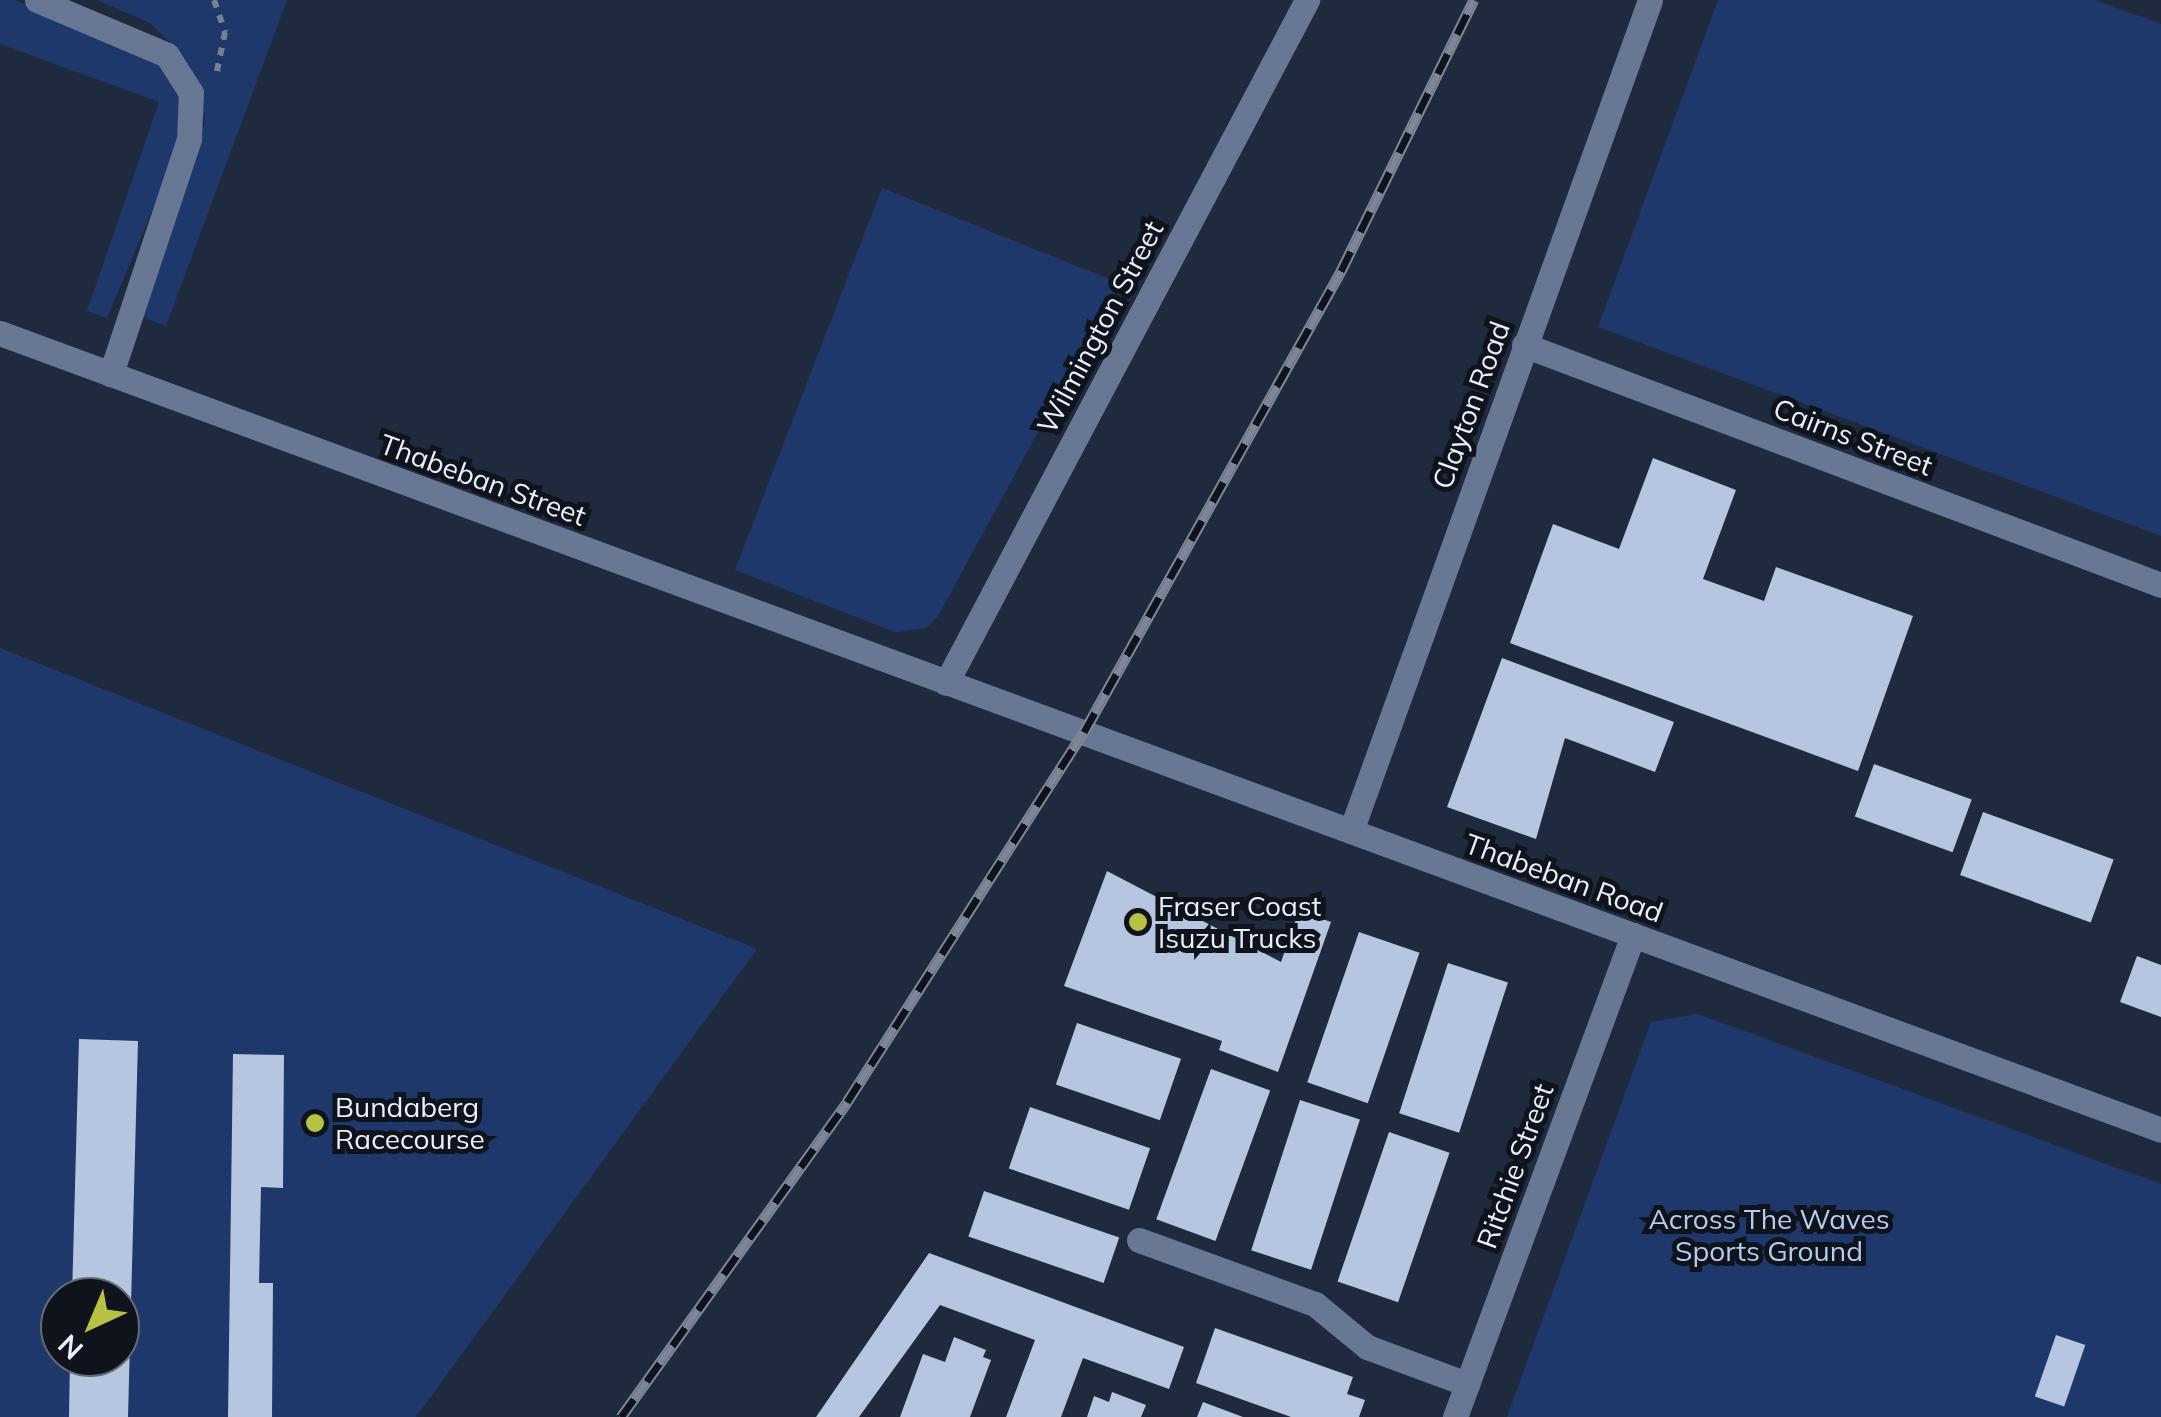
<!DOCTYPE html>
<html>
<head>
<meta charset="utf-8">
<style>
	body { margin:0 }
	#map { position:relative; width:2161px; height:1417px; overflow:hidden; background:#202a3e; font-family:Mulish,sans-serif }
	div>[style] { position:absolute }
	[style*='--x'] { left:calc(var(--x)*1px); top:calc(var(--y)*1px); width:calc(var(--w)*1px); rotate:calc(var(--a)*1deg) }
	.green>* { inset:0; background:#1e386c }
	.building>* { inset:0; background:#b7c6e0; transform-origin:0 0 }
	.path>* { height:6px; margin-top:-3px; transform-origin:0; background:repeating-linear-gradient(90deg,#778091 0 8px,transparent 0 16px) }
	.minor>* { height:25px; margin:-12.5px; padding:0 12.5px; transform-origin:12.5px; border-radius:12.5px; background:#677794 }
	.rail>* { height:11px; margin-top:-5.5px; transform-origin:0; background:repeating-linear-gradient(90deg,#0e131c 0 22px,#7d8597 0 44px); box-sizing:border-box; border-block:2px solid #7d8597 }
	.dots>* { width:28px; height:28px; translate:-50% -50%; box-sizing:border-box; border:5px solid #0e131c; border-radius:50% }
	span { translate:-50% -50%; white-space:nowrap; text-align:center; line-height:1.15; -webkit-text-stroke:10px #0e131c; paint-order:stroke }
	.street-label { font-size:28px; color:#e8effd }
	.poi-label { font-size:28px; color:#e8effd }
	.left { translate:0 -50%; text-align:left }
	.park-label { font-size:28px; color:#b7cbef }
	.north { position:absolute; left:40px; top:1277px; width:100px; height:100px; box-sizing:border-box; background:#0e131c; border:2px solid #656b76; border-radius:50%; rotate:224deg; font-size:28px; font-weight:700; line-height:40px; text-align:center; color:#e8effd }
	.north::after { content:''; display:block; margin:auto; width:35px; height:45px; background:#b9c046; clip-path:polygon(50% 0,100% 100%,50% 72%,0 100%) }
</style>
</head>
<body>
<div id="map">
	<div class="green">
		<div style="clip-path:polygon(0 0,15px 0,154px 60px,169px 72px,183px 106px,172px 163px,107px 318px,87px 311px,159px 102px,0 44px)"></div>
		<div style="clip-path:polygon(97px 0,287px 0,166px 326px,139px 315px,205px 123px,199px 86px,176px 48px,150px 23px)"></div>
		<div style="clip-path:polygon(1718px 0,2095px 0,2161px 24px,2161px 536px,1598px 327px)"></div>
		<div style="clip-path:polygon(882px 188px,1119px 283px,938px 616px,926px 628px,895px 632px,735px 570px)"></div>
		<div style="clip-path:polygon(evenodd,0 648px,757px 949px,416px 1417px,0 1417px,0 648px,60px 1297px,120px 1297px,120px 1357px,60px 1357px,60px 1297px)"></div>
		<div style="clip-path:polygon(1698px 1014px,2161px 1184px,2161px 1417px,1507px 1417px,1651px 1022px)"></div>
	</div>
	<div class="building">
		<div style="clip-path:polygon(1653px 458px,1736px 490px,1703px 579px,1764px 601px,1776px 567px,1913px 616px,1858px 771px,1510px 643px,1553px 524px,1619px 549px)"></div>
		<div style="clip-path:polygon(1502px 658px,1674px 722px,1655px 772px,1565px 738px,1536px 839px,1447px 807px)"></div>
		<div style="left:1874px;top:764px;width:104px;height:56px;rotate:20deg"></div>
		<div style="left:1983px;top:812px;width:139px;height:67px;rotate:20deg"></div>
		<div style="clip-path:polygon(1107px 871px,1281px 962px,1299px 911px,1331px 922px,1278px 1072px,1219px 1050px,1222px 1041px,1064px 986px)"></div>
		<div style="left:1359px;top:932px;width:64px;height:159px;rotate:19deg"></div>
		<div style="clip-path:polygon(2137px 956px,2161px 965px,2161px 1017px,2120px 1002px)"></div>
		<div style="left:1448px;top:963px;width:63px;height:158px;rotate:18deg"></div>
		<div style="left:1077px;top:1023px;width:110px;height:65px;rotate:19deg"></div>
		<div style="clip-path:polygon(79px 1039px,138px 1041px,128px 1417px,69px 1417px,70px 1357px,120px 1357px,120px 1297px,72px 1297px)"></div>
		<div style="clip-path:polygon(233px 1054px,284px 1055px,283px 1188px,261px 1187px,259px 1283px,273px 1283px,272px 1417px,228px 1417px)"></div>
		<div style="left:1211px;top:1069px;width:63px;height:160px;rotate:20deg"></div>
		<div style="left:1300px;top:1100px;width:63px;height:158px;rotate:18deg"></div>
		<div style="left:1030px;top:1107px;width:127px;height:65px;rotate:19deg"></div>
		<div style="left:1389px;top:1132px;width:64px;height:158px;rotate:19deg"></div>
		<div style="left:984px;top:1191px;width:143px;height:48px;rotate:19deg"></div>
		<div style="clip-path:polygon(929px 1253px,1184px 1347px,1169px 1389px,1083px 1358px,1061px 1417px,1006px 1417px,1035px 1340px,940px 1305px,859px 1417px,816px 1417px)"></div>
		<div style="clip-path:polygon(1215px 1328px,1353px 1377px,1347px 1394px,1365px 1400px,1359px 1417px,1291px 1417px,1196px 1383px)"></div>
		<div style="left:2056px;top:1335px;width:31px;height:65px;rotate:19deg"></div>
		<div style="clip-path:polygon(954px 1337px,986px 1350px,983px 1357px,991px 1360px,970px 1417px,900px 1417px,923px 1354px,945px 1362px)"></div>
		<div style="clip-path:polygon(1112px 1392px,1146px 1405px,1141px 1417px,1087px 1417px,1094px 1396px,1109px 1402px)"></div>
		<div style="clip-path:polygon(1203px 1402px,1243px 1417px,1197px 1417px)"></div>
	</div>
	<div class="path">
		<div style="--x:214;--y:0;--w:34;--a:71"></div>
		<div style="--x:225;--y:32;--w:45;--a:101.6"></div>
	</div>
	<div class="minor">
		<div style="--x:37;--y:0;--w:141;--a:22.9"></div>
		<div style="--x:167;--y:55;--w:45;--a:57.7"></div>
		<div style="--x:191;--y:93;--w:46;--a:92.5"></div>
		<div style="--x:189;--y:139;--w:248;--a:108.4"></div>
		<div style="--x:0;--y:333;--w:2303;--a:20.24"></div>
		<div style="--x:1524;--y:345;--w:681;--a:20.64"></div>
		<div style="--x:946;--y:683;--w:773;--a:-62.14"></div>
		<div style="--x:1351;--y:831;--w:883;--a:-70.21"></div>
		<div style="--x:1139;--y:1240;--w:187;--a:20"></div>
		<div style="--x:1315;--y:1304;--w:67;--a:39.6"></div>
		<div style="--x:1367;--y:1347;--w:107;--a:20.3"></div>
		<div style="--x:1455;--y:1417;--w:514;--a:-69.73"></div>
	</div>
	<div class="rail">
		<div style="--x:621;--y:1417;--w:388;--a:-54.3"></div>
		<div style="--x:847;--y:1102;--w:439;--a:-57.4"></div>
		<div style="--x:1084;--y:732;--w:528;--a:-60.86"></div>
		<div style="--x:1341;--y:271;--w:302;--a:-63.9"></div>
	</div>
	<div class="dots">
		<div style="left:1138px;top:922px;background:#b9c046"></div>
		<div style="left:315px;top:1123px;background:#b9c046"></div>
	</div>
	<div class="street-label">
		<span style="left:1100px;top:327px;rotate:-62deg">Wilmington Street</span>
		<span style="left:1471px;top:405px;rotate:-70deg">Clayton Road</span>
		<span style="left:1853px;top:437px;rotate:21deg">Cairns Street</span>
		<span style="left:483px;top:480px;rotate:20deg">Thabeban Street</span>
		<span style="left:1564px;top:878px;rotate:20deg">Thabeban Road</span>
		<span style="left:1515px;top:1166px;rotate:-70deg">Ritchie Street</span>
	</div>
	<div class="poi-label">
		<span class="left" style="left:1158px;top:922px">Fraser Coast<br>Isuzu Trucks</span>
		<span class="left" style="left:335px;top:1123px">Bundaberg<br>Racecourse</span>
	</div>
	<div class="park-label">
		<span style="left:1769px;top:1235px">Across The Waves<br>Sports Ground</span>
	</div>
	<div class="north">N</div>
</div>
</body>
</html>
